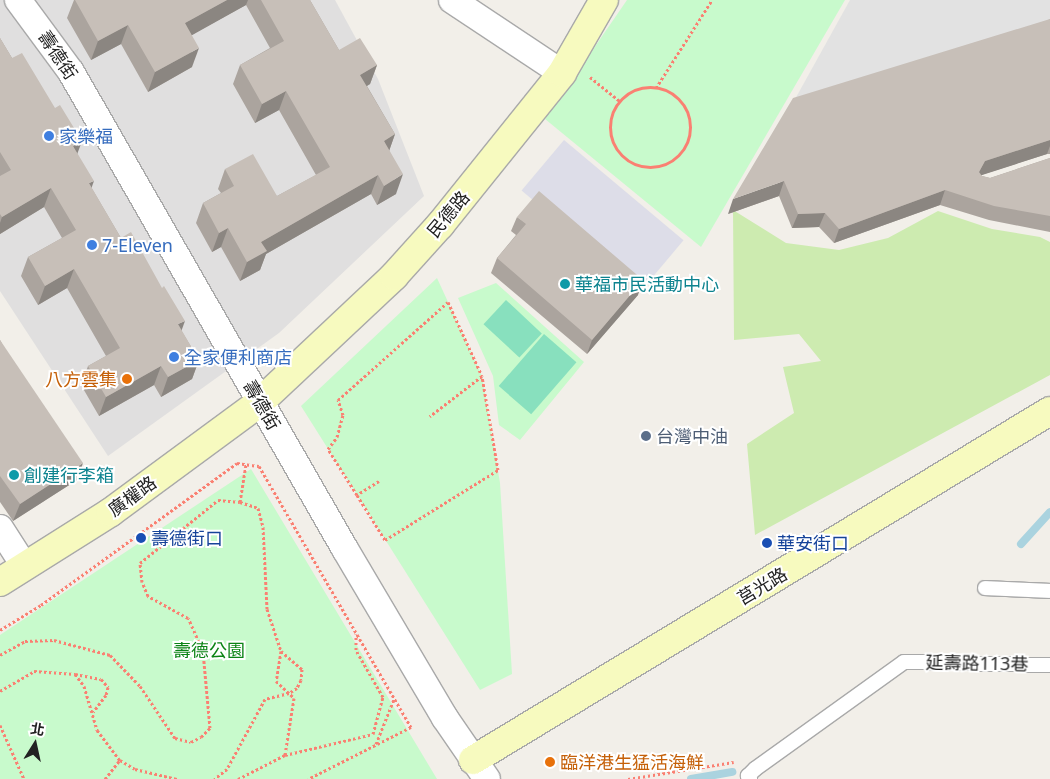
<!DOCTYPE html>
<html>
<head>
<meta charset="utf-8">
<style>
	body { margin:0 }
	#map { position:relative; width:1050px; height:779px; overflow:hidden; background:#f2efe9; font-family:"Noto Sans","Noto Sans TC",sans-serif }
	div>[style] { position:absolute }
	[style*='--x'] { left:calc(var(--x)*1px); top:calc(var(--y)*1px); width:calc(var(--w)*1px); rotate:calc(var(--a)*1deg) }
	.residential>* { inset:0; background:#e0dfdf }
	.grass>* { inset:0; background:#cdebb0 }
	.park>* { inset:0; background:#c8facc }
	.pitch>* { inset:0; background:#88e0be; transform-origin:0 0 }
	.parking>* { inset:0; background:#e2e2e2 }
	.plaza>* { inset:0; background:#dddde8; transform-origin:0 0 }
	.stream>* { height:8px; margin:-4px; padding:0 4px; transform-origin:4px; border-radius:4px; background:#aad3df }
	.path>* { height:3px; margin-top:-1.5px; transform-origin:0; background:repeating-linear-gradient(90deg,#fa8072 0 2.5px,transparent 0 5px) }
	.path>.ring { margin:-1.5px; padding:0; box-sizing:content-box; background:none; border:3px solid #fa8072; border-radius:50% }
	.roads { filter:drop-shadow(1px 0 #a9a9a9) drop-shadow(-1px 0 #a9a9a9) drop-shadow(0 1px #a9a9a9) drop-shadow(0 -1px #a9a9a9) }
	.lane>* { height:14px; margin:-7px; padding:0 7px; transform-origin:7px; border-radius:7px; background:#fff }
	.street>* { height:26px; margin:-13px; padding:0 13px; transform-origin:13px; border-radius:13px; background:#fff }
	.secondary>* { height:28px; margin:-14px; padding:0 14px; transform-origin:14px; border-radius:14px; background:#f7fabf }
	.wall>* { inset:0; background:#aba49e }
	.shaded-wall>* { inset:0; background:#8b8681 }
	.building>* { inset:0; background:#c7bfb8 }
	.dots>* { width:14px; height:14px; translate:-50% -50%; box-sizing:border-box; border:2px solid #fff; border-radius:50% }
	span { translate:-50% -50%; white-space:nowrap; text-align:center; line-height:1.15; -webkit-text-stroke:4px #fff; paint-order:stroke }
	.street-label { font-size:18px; color:#222 }
	.shop-label { font-size:18px; color:#366cbe }
	.left { translate:0 -50%; text-align:left }
	.culture-label { font-size:18px; color:#0d838f }
	.food-label { font-size:18px; color:#c56008 }
	.right { translate:-100% -50%; text-align:right }
	.service-label { font-size:18px; color:#4e5e75 }
	.transit-label { font-size:18px; color:#164399 }
	.park-label { font-size:18px; color:#0c8416 }
	.north { position:absolute; left:10px; top:719px; width:50px; height:50px; -webkit-text-stroke:4px #fff; paint-order:stroke; rotate:10deg; font-size:14px; font-weight:700; line-height:20px; text-align:center; color:#222 }
	.north::after { content:''; display:block; margin:auto; width:18px; height:22px; background:#222; clip-path:polygon(50% 0,100% 100%,50% 72%,0 100%) }
</style>
</head>
<body>
<div id="map">
	<div class="residential">
		<div style="clip-path:polygon(0 0,335px 0,378px 79px,424px 196px,279px 333px,108px 456px,0 291px)"></div>
	</div>
	<div class="grass">
		<div style="clip-path:polygon(733px 210px,786px 243px,839px 250px,888px 238px,938px 211px,992px 229px,1040px 237px,1050px 242px,1050px 375px,755px 535px,747px 444px,794px 413px,783px 367px,821px 361px,799px 334px,734px 340px)"></div>
	</div>
	<div class="park">
		<div style="clip-path:polygon(627px 0,845px 0,701px 247px,545px 119px)"></div>
		<div style="clip-path:polygon(437px 278px,482px 376px,500px 483px,512px 674px,480px 690px,301px 406px)"></div>
		<div style="clip-path:polygon(496px 283px,584px 362px,520px 440px,499px 425px,493px 376px,458px 298px)"></div>
		<div style="clip-path:polygon(251px 469px,437px 779px,0 779px,0 635px)"></div>
	</div>
	<div class="pitch">
		<div style="left:506px;top:300px;width:49px;height:33px;rotate:43deg"></div>
		<div style="left:544px;top:334px;width:43px;height:69px;rotate:41deg"></div>
	</div>
	<div class="parking">
		<div style="clip-path:polygon(850px 0,1050px 0,1050px 21px,794px 101px)"></div>
	</div>
	<div class="plaza">
		<div style="left:564px;top:140px;width:156px;height:66px;rotate:40deg"></div>
	</div>
	<div class="stream">
		<div style="--x:1021;--y:544;--w:43;--a:-47.8"></div>
		<div style="--x:691;--y:779;--w:42;--a:-9.7"></div>
	</div>
	<div class="path">
		<div style="--x:590;--y:77;--w:38;--a:39"></div>
		<div class="ring" style="left:610px;top:87px;width:77px;height:77px"></div>
		<div style="--x:656;--y:88;--w:104;--a:-57.5"></div>
		<div style="--x:379;--y:481;--w:26;--a:148"></div>
		<div style="--x:357;--y:495;--w:53;--a:58.1"></div>
		<div style="--x:385;--y:540;--w:133;--a:-31.8"></div>
		<div style="--x:498;--y:470;--w:95;--a:-99.7"></div>
		<div style="--x:482;--y:376;--w:66;--a:142.4"></div>
		<div style="--x:357;--y:495;--w:54;--a:-122.2"></div>
		<div style="--x:328;--y:449;--w:15;--a:-53"></div>
		<div style="--x:337;--y:437;--w:23;--a:-75"></div>
		<div style="--x:343;--y:415;--w:16;--a:-108"></div>
		<div style="--x:338;--y:400;--w:147;--a:-41.7"></div>
		<div style="--x:448;--y:302;--w:81;--a:65.3"></div>
		<div style="--x:240;--y:502;--w:38;--a:-81"></div>
		<div style="--x:0;--y:630;--w:48;--a:-31.4"></div>
		<div style="--x:41;--y:605;--w:242;--a:-35.9"></div>
		<div style="--x:237;--y:463;--w:22;--a:8"></div>
		<div style="--x:259;--y:466;--w:302;--a:59.8"></div>
		<div style="--x:411;--y:727;--w:115;--a:153.2"></div>
		<div style="--x:281;--y:651;--w:30;--a:99"></div>
		<div style="--x:276;--y:681;--w:25;--a:43"></div>
		<div style="--x:294;--y:698;--w:58;--a:99"></div>
		<div style="--x:0;--y:655;--w:29;--a:-29"></div>
		<div style="--x:25;--y:641;--w:29;--a:-2"></div>
		<div style="--x:54;--y:640;--w:58;--a:15"></div>
		<div style="--x:110;--y:655;--w:43;--a:45.9"></div>
		<div style="--x:140;--y:686;--w:63;--a:56.1"></div>
		<div style="--x:175;--y:738;--w:16;--a:14"></div>
		<div style="--x:191;--y:742;--w:11;--a:-27"></div>
		<div style="--x:201;--y:737;--w:13;--a:-45"></div>
		<div style="--x:210;--y:728;--w:77;--a:-95.2"></div>
		<div style="--x:203;--y:651;--w:36;--a:-114"></div>
		<div style="--x:188;--y:618;--w:46;--a:-151.2"></div>
		<div style="--x:148;--y:596;--w:15;--a:-113"></div>
		<div style="--x:142;--y:582;--w:19;--a:-96"></div>
		<div style="--x:140;--y:563;--w:100;--a:-38.9"></div>
		<div style="--x:218;--y:500;--w:22;--a:5"></div>
		<div style="--x:240;--y:502;--w:19;--a:18"></div>
		<div style="--x:258;--y:508;--w:20;--a:75"></div>
		<div style="--x:263;--y:527;--w:82;--a:87.2"></div>
		<div style="--x:267;--y:609;--w:44;--a:71.6"></div>
		<div style="--x:281;--y:651;--w:28;--a:41"></div>
		<div style="--x:302;--y:669;--w:11;--a:95"></div>
		<div style="--x:301;--y:680;--w:9;--a:117"></div>
		<div style="--x:297;--y:688;--w:9;--a:148"></div>
		<div style="--x:289;--y:693;--w:25;--a:166"></div>
		<div style="--x:265;--y:699;--w:80;--a:118.5"></div>
		<div style="--x:227;--y:769;--w:16;--a:142"></div>
		<div style="--x:75;--y:674;--w:26;--a:11"></div>
		<div style="--x:101;--y:679;--w:11;--a:49"></div>
		<div style="--x:108;--y:687;--w:8;--a:104"></div>
		<div style="--x:106;--y:695;--w:21;--a:127"></div>
		<div style="--x:0;--y:691;--w:39;--a:-30"></div>
		<div style="--x:34;--y:671;--w:41;--a:4.2"></div>
		<div style="--x:75;--y:674;--w:15;--a:53"></div>
		<div style="--x:84;--y:686;--w:46;--a:73.5"></div>
		<div style="--x:97;--y:730;--w:38;--a:53"></div>
		<div style="--x:120;--y:760;--w:17;--a:31"></div>
		<div style="--x:135;--y:769;--w:43;--a:13.4"></div>
		<div style="--x:0;--y:725;--w:59;--a:66"></div>
		<div style="--x:376;--y:744;--w:48;--a:-68.2"></div>
		<div style="--x:105;--y:779;--w:24;--a:-52"></div>
		<div style="--x:238;--y:779;--w:53;--a:-27.1"></div>
		<div style="--x:285;--y:755;--w:90;--a:-13.4"></div>
		<div style="--x:373;--y:734;--w:38;--a:-75"></div>
		<div style="--x:383;--y:697;--w:54;--a:-119.9"></div>
		<div style="--x:356;--y:650;--w:16;--a:-90"></div>
		<div style="--x:628;--y:779;--w:107;--a:-9.1"></div>
	</div>
	<div class="roads">
		<div class="lane">
			<div style="--x:985;--y:588;--w:65;--a:2.6"></div>
			<div style="--x:750;--y:779;--w:4;--a:-124"></div>
			<div style="--x:748;--y:776;--w:10;--a:-45"></div>
			<div style="--x:755;--y:769;--w:183;--a:-35.7"></div>
			<div style="--x:904;--y:662;--w:146;--a:1.2"></div>
		</div>
		<div class="street">
			<div style="--x:18;--y:0;--w:89;--a:53.6"></div>
			<div style="--x:71;--y:72;--w:550;--a:60.13"></div>
			<div style="--x:345;--y:549;--w:196;--a:59.4"></div>
			<div style="--x:445;--y:718;--w:74;--a:55.5"></div>
			<div style="--x:452;--y:0;--w:132;--a:33.6"></div>
			<div style="--x:0;--y:528;--w:46;--a:57.3"></div>
		</div>
		<div class="secondary">
			<div style="--x:0;--y:582;--w:131;--a:-32.2"></div>
			<div style="--x:111;--y:512;--w:185;--a:-36.4"></div>
			<div style="--x:260;--y:402;--w:184;--a:-43.2"></div>
			<div style="--x:394;--y:276;--w:69;--a:-48"></div>
			<div style="--x:440;--y:225;--w:195;--a:-51.2"></div>
			<div style="--x:562;--y:73;--w:84;--a:-60.1"></div>
			<div style="--x:473;--y:760;--w:674;--a:-31.17"></div>
		</div>
	</div>
	<div class="wall">
		<div style="clip-path:polygon(74px 0,310px 0,339px 50px,377px 65px,370px 84px,367px 86px,395px 134px,389px 151px,396px 194px,377px 205px,371px 194px,266px 254px,260px 270px,240px 281px,221px 247px,212px 252px,196px 223px,203px 203px,221px 193px,218px 189px,225px 169px,277px 196px,316px 175px,279px 110px,255px 123px,233px 84px,240px 65px,270px 48px,246px 5px,191px 35px,192px 67px,148px 92px,121px 44px,91px 60px,67px 18px)"></div>
		<div style="clip-path:polygon(1050px 19px,1050px 154px,1047px 154px,981px 175px,982px 176px,990px 178px,1050px 158px,1050px 232px,989px 220px,940px 205px,834px 243px,819px 227px,792px 228px,779px 196px,728px 214px)"></div>
		<div style="clip-path:polygon(0 38px,12px 58px,77px 153px,91px 187px,121px 238px,181px 330px,199px 360px,192px 379px,161px 397px,154px 385px,99px 416px,81px 385px,88px 366px,106px 356px,67px 288px,38px 305px,21px 276px,28px 257px,62px 238px,44px 207px,0 234px)"></div>
		<div style="clip-path:polygon(517px 217px,638px 295px,587px 354px,491px 273px,497px 258px,516px 235px,511px 231px)"></div>
		<div style="clip-path:polygon(0 340px,77px 480px,13px 521px,0 502px)"></div>
	</div>
	<div class="shaded-wall">
		<div style="clip-path:polygon(227px 0,248px 0,246px 5px,178px 43px,185px 23px)"></div>
		<div style="clip-path:polygon(128px 25px,121px 44px,91px 60px,98px 41px)"></div>
		<div style="clip-path:polygon(199px 48px,192px 67px,148px 92px,155px 72px)"></div>
		<div style="clip-path:polygon(377px 65px,370px 84px,353px 94px,360px 75px)"></div>
		<div style="clip-path:polygon(286px 91px,279px 110px,255px 123px,262px 104px)"></div>
		<div style="clip-path:polygon(395px 134px,388px 154px,384px 141px)"></div>
		<div style="clip-path:polygon(1050px 140px,1050px 146px,1047px 154px,979px 176px,979px 172px,985px 161px)"></div>
		<div style="clip-path:polygon(82px 141px,75px 160px,73px 146px)"></div>
		<div style="clip-path:polygon(403px 174px,396px 194px,377px 205px,384px 186px)"></div>
		<div style="clip-path:polygon(378px 175px,371px 194px,266px 254px,260px 270px,240px 281px,247px 262px,261px 242px)"></div>
		<div style="clip-path:polygon(94px 181px,87px 200px,89px 183px)"></div>
		<div style="clip-path:polygon(784px 181px,779px 196px,728px 214px,733px 199px)"></div>
		<div style="clip-path:polygon(51px 188px,44px 207px,0 234px,0 223px,2px 217px)"></div>
		<div style="clip-path:polygon(945px 190px,940px 205px,834px 243px,839px 229px)"></div>
		<div style="clip-path:polygon(825px 213px,819px 227px,792px 228px,798px 214px)"></div>
		<div style="clip-path:polygon(228px 228px,221px 247px,212px 252px,219px 233px)"></div>
		<div style="clip-path:polygon(74px 269px,67px 288px,38px 305px,45px 286px)"></div>
		<div style="clip-path:polygon(643px 280px,638px 295px,587px 354px,592px 340px)"></div>
		<div style="clip-path:polygon(185px 321px,178px 340px,178px 324px)"></div>
		<div style="clip-path:polygon(199px 360px,192px 379px,161px 397px,168px 377px)"></div>
		<div style="clip-path:polygon(161px 366px,154px 385px,99px 416px,106px 397px)"></div>
		<div style="clip-path:polygon(83px 463px,77px 480px,13px 521px,20px 504px)"></div>
	</div>
	<div class="building">
		<div style="clip-path:polygon(75px 0,227px 0,185px 23px,199px 48px,155px 72px,128px 25px,98px 41px)"></div>
		<div style="clip-path:polygon(261px 0,310px 0,339px 50px,360px 38px,377px 65px,360px 75px,395px 134px,384px 141px,403px 174px,384px 186px,378px 175px,261px 242px,267px 251px,247px 262px,228px 228px,219px 233px,203px 203px,234px 186px,225px 169px,253px 154px,277px 196px,330px 167px,286px 91px,262px 104px,240px 65px,284px 41px)"></div>
		<div style="clip-path:polygon(1050px 19px,1050px 140px,985px 161px,979px 172px,982px 176px,990px 178px,1050px 158px,1050px 216px,994px 206px,945px 190px,839px 229px,825px 213px,798px 214px,784px 181px,733px 199px,793px 98px)"></div>
		<div style="clip-path:polygon(0 38px,12px 58px,22px 53px,55px 108px,60px 105px,82px 141px,73px 146px,94px 181px,89px 183px,121px 238px,131px 232px,162px 288px,164px 286px,185px 321px,178px 324px,199px 360px,168px 377px,161px 366px,106px 397px,88px 366px,120px 348px,74px 269px,45px 286px,28px 257px,76px 230px,51px 188px,2px 217px,0 214px,0 176px,11px 170px,0 152px)"></div>
		<div style="clip-path:polygon(539px 191px,643px 280px,592px 340px,497px 258px,526px 224px,517px 217px)"></div>
		<div style="clip-path:polygon(0 340px,83px 463px,20px 504px,0 476px)"></div>
	</div>
	<div class="dots">
		<div style="left:49px;top:136px;background:#3f7fe0"></div>
		<div style="left:92px;top:245px;background:#3f7fe0"></div>
		<div style="left:565px;top:284px;background:#0f9aa8"></div>
		<div style="left:174px;top:357px;background:#3f7fe0"></div>
		<div style="left:127px;top:379px;background:#e8710a"></div>
		<div style="left:646px;top:436px;background:#5c6f8a"></div>
		<div style="left:14px;top:475px;background:#0f9aa8"></div>
		<div style="left:141px;top:538px;background:#1a4fb4"></div>
		<div style="left:767px;top:543px;background:#1a4fb4"></div>
		<div style="left:550px;top:762px;background:#e8710a"></div>
	</div>
	<div class="street-label">
		<span style="left:58px;top:55px;rotate:56deg">壽德街</span>
		<span style="left:448px;top:214px;rotate:-50deg">民德路</span>
		<span style="left:262px;top:405px;rotate:60deg">壽德街</span>
		<span style="left:132px;top:496px;rotate:-36deg">廣權路</span>
		<span style="left:762px;top:586px;rotate:-31deg">莒光路</span>
		<span style="left:977px;top:663px;rotate:1deg">延壽路113巷</span>
	</div>
	<div class="shop-label">
		<span class="left" style="left:59px;top:136px">家樂福</span>
		<span class="left" style="left:102px;top:245px">7-Eleven</span>
		<span class="left" style="left:184px;top:357px">全家便利商店</span>
	</div>
	<div class="culture-label">
		<span class="left" style="left:575px;top:284px">華福市民活動中心</span>
		<span class="left" style="left:24px;top:475px">創建行李箱</span>
	</div>
	<div class="food-label">
		<span class="right" style="left:117px;top:379px">八方雲集</span>
		<span class="left" style="left:560px;top:762px">臨洋港生猛活海鮮</span>
	</div>
	<div class="service-label">
		<span class="left" style="left:656px;top:436px">台灣中油</span>
	</div>
	<div class="transit-label">
		<span class="left" style="left:151px;top:538px">壽德街口</span>
		<span class="left" style="left:777px;top:543px">華安街口</span>
	</div>
	<div class="park-label">
		<span style="left:209px;top:650px">壽德公園</span>
	</div>
	<div class="north">北</div>
</div>
</body>
</html>
